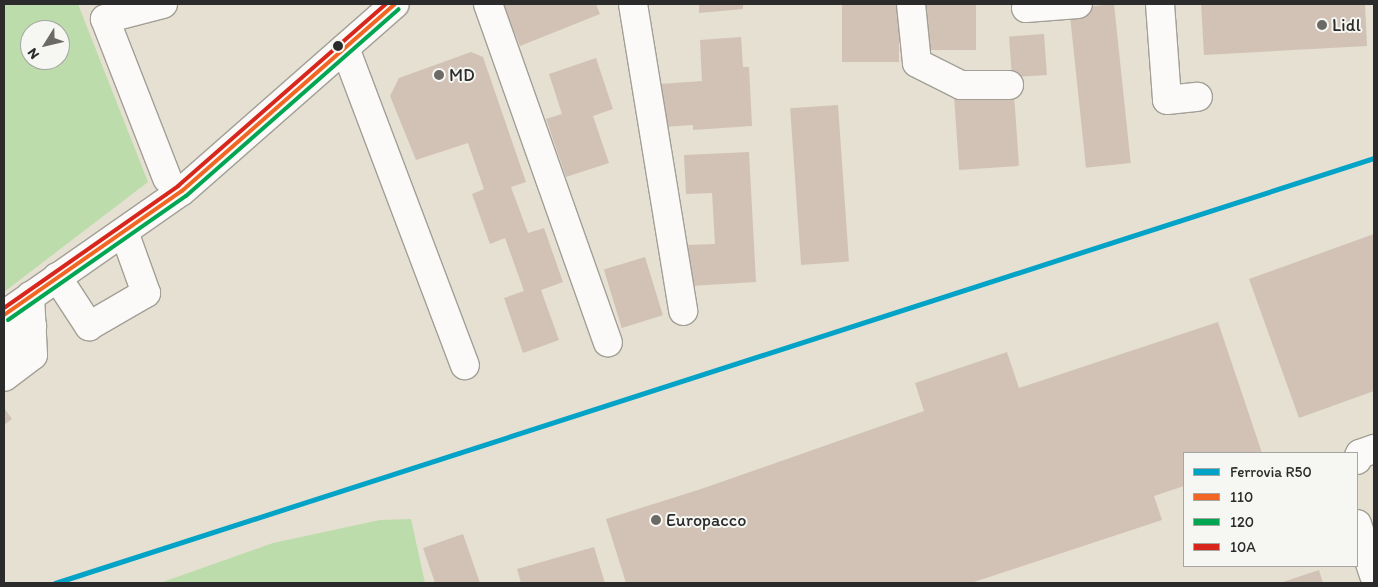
<!DOCTYPE html>
<html>
<head>
<meta charset="utf-8">
<style>
	body { margin:0 }
	#map { position:relative; width:1378px; height:587px; overflow:hidden; background:#e5e0d1; font-family:Itim,sans-serif }
	div>[style] { position:absolute }
	[style*='--x'] { left:calc(var(--x)*1px); top:calc(var(--y)*1px); width:calc(var(--w)*1px); rotate:calc(var(--a)*1deg) }
	.green>* { inset:0; background:#bddcac }
	.building>* { inset:0; background:#d2c2b6; transform-origin:0 0 }
	.roads { filter:drop-shadow(1px 0 #a29f96) drop-shadow(-1px 0 #a29f96) drop-shadow(0 1px #a29f96) drop-shadow(0 -1px #a29f96) }
	.minor>* { height:28px; margin:-14px; padding:0 14px; transform-origin:14px; border-radius:14px; background:#fbfaf8 }
	.bus-1>* { height:4px; margin:-2px; padding:0 2px; transform-origin:2px; border-radius:2px; background:#f26522 }
	.bus-2>* { height:4px; margin:-2px; padding:0 2px; transform-origin:2px; border-radius:2px; background:#00a651 }
	.bus-3>* { height:4px; margin:-2px; padding:0 2px; transform-origin:2px; border-radius:2px; background:#d9261c }
	.rail-1>* { height:5px; margin:-2.5px; padding:0 2.5px; transform-origin:2.5px; border-radius:2.5px; background:#02a3c6 }
	.dots>* { width:14px; height:14px; translate:-50% -50%; box-sizing:border-box; border:2px solid #f6f6f2; border-radius:50% }
	span { translate:-50% -50%; white-space:nowrap; text-align:center; line-height:1.15; -webkit-text-stroke:4px #f6f6f2; paint-order:stroke }
	.poi-label { font-size:18px; color:#2b2b2b }
	.left { translate:0 -50%; text-align:left }
	.frame { position:absolute; inset:0; border:5px solid #2b2b2b; pointer-events:none }
	.legend { position:absolute; left:1183px; top:452px; width:175px; height:115px; box-sizing:border-box; background:#f6f6f2; border:1px solid #a5a5a2; margin:0; padding:6px 9px; list-style:none; font-size:15px; color:#2b2b2b }
	.legend li { display:flex; align-items:center; gap:10px; height:25px }
	.legend b { width:25px; border:1px solid #a5a5a2 }
	.north { position:absolute; left:20px; top:20px; width:50px; height:50px; box-sizing:border-box; background:#f6f6f2; border:1px solid #a5a5a2; border-radius:50%; rotate:234deg; font-size:14px; font-weight:700; line-height:20px; text-align:center; color:#2b2b2b }
	.north::after { content:''; display:block; margin:auto; width:18px; height:22px; background:#6c6a65; clip-path:polygon(50% 0,100% 100%,50% 72%,0 100%) }
</style>
</head>
<body>
<div id="map">
	<div class="green">
		<div style="clip-path:polygon(evenodd,4px 4px,78px 4px,148px 182px,4px 292px,4px 4px,30px 30px,60px 30px,60px 60px,30px 60px,30px 30px)"></div>
		<div style="clip-path:polygon(411px 519px,425px 583px,160px 583px,273px 543px,380px 520px)"></div>
	</div>
	<div class="building">
		<div style="clip-path:polygon(506px 4px,596px 4px,600px 14px,520px 46px,503px 5px)"></div>
		<div style="clip-path:polygon(699px 4px,743px 4px,743px 9px,699px 13px)"></div>
		<div style="left:842px;top:4px;width:57px;height:58px"></div>
		<div style="left:923px;top:4px;width:53px;height:46px"></div>
		<div style="left:1114px;top:4px;width:160px;height:45px;rotate:84deg"></div>
		<div style="clip-path:polygon(1201px 4px,1365px 4px,1367px 46px,1204px 55px)"></div>
		<div style="left:1044px;top:34px;width:41px;height:35px;rotate:86deg"></div>
		<div style="clip-path:polygon(741px 37px,743px 67px,749px 67px,752px 126px,693px 130px,693px 125px,663px 127px,660px 84px,702px 81px,700px 40px)"></div>
		<div style="clip-path:polygon(471px 52px,483px 57px,526px 182px,511px 187px,528px 233px,544px 228px,563px 282px,541px 290px,559px 340px,523px 353px,504px 298px,524px 291px,505px 238px,490px 244px,472px 194px,484px 189px,468px 143px,416px 160px,390px 96px,399px 78px)"></div>
		<div style="clip-path:polygon(596px 58px,613px 109px,593px 116px,609px 163px,566px 177px,546px 119px,562px 114px,549px 74px)"></div>
		<div style="left:1014px;top:94px;width:72px;height:60px;rotate:86deg"></div>
		<div style="left:838px;top:105px;width:157px;height:48px;rotate:86deg"></div>
		<div style="clip-path:polygon(749px 152px,756px 282px,690px 286px,688px 245px,715px 244px,712px 193px,686px 194px,684px 155px)"></div>
		<div style="clip-path:polygon(1374px 234px,1374px 391px,1299px 418px,1249px 279px)"></div>
		<div style="left:645px;top:257px;width:61px;height:43px;rotate:73deg"></div>
		<div style="clip-path:polygon(1218px 322px,1262px 453px,1184px 453px,1184px 486px,1154px 496px,1162px 520px,971px 583px,626px 583px,606px 519px,701px 489px,924px 411px,915px 383px,1007px 352px,1019px 388px)"></div>
		<div style="clip-path:polygon(4px 408px,12px 419px,4px 425px)"></div>
		<div style="clip-path:polygon(463px 534px,480px 583px,435px 583px,423px 548px)"></div>
		<div style="clip-path:polygon(594px 547px,605px 583px,521px 583px,517px 569px)"></div>
		<div style="clip-path:polygon(1319px 570px,1323px 583px,1280px 583px)"></div>
	</div>
	<div class="roads">
		<div class="minor">
			<div style="--x:163;--y:4;--w:60;--a:165.5"></div>
			<div style="--x:105;--y:19;--w:171;--a:68.7"></div>
			<div style="--x:488;--y:4;--w:359;--a:70.5"></div>
			<div style="--x:633;--y:4;--w:311;--a:80.7"></div>
			<div style="--x:911;--y:4;--w:59;--a:84.2"></div>
			<div style="--x:917;--y:63;--w:49;--a:26.6"></div>
			<div style="--x:961;--y:85;--w:48;--a:0"></div>
			<div style="--x:1160;--y:4;--w:96;--a:85.8"></div>
			<div style="--x:1167;--y:100;--w:31;--a:-6"></div>
			<div style="--x:1026;--y:8;--w:52;--a:-4.4"></div>
			<div style="--x:345;--y:48;--w:339;--a:69.3"></div>
			<div style="--x:57;--y:277;--w:59;--a:56.9"></div>
			<div style="--x:89;--y:326;--w:66;--a:-30.1"></div>
			<div style="--x:146;--y:293;--w:65;--a:-109.8"></div>
			<div style="--x:4;--y:315;--w:217;--a:-34.9"></div>
			<div style="--x:182;--y:191;--w:283;--a:-41.3"></div>
			<div style="--x:4;--y:345;--w:34;--a:-34"></div>
			<div style="--x:4;--y:377;--w:36;--a:-37"></div>
			<div style="--x:33;--y:355;--w:59;--a:-92.9"></div>
			<div style="--x:1357;--y:460;--w:7;--a:-63"></div>
			<div style="--x:1360;--y:454;--w:15;--a:-20"></div>
			<div style="--x:1357;--y:524;--w:54;--a:71.6"></div>
		</div>
	</div>
	<div class="bus-1">
		<div style="--x:4;--y:315;--w:217;--a:-34.9"></div>
		<div style="--x:182;--y:191;--w:283;--a:-41.3"></div>
	</div>
	<div class="bus-2">
		<div style="--x:8;--y:320;--w:217;--a:-34.9"></div>
		<div style="--x:186;--y:196;--w:283;--a:-41.3"></div>
	</div>
	<div class="bus-3">
		<div style="--x:4;--y:308;--w:213;--a:-35"></div>
		<div style="--x:178;--y:186;--w:276;--a:-41.2"></div>
	</div>
	<div class="rail-1">
		<div style="--x:55;--y:583;--w:1386;--a:-17.86"></div>
	</div>
	<div class="dots">
		<div style="left:1322px;top:25px;background:#6c6a65"></div>
		<div style="left:338px;top:46px;background:#2b2b2b"></div>
		<div style="left:439px;top:75px;background:#6c6a65"></div>
		<div style="left:656px;top:520px;background:#6c6a65"></div>
	</div>
	<div class="poi-label">
		<span class="left" style="left:1332px;top:25px">Lidl</span>
		<span class="left" style="left:449px;top:75px">MD</span>
		<span class="left" style="left:666px;top:520px">Europacco</span>
	</div>
	<div class="frame"></div>
	<ul class="legend">
	<li><b style="height:6px;background:#02a3c6"></b>Ferrovia R50</li>
	<li><b style="height:6px;background:#f26522"></b>110</li>
	<li><b style="height:6px;background:#00a651"></b>120</li>
	<li><b style="height:6px;background:#d9261c"></b>10A</li>
	</ul>
	<div class="north">N</div>
</div>
</body>
</html>
